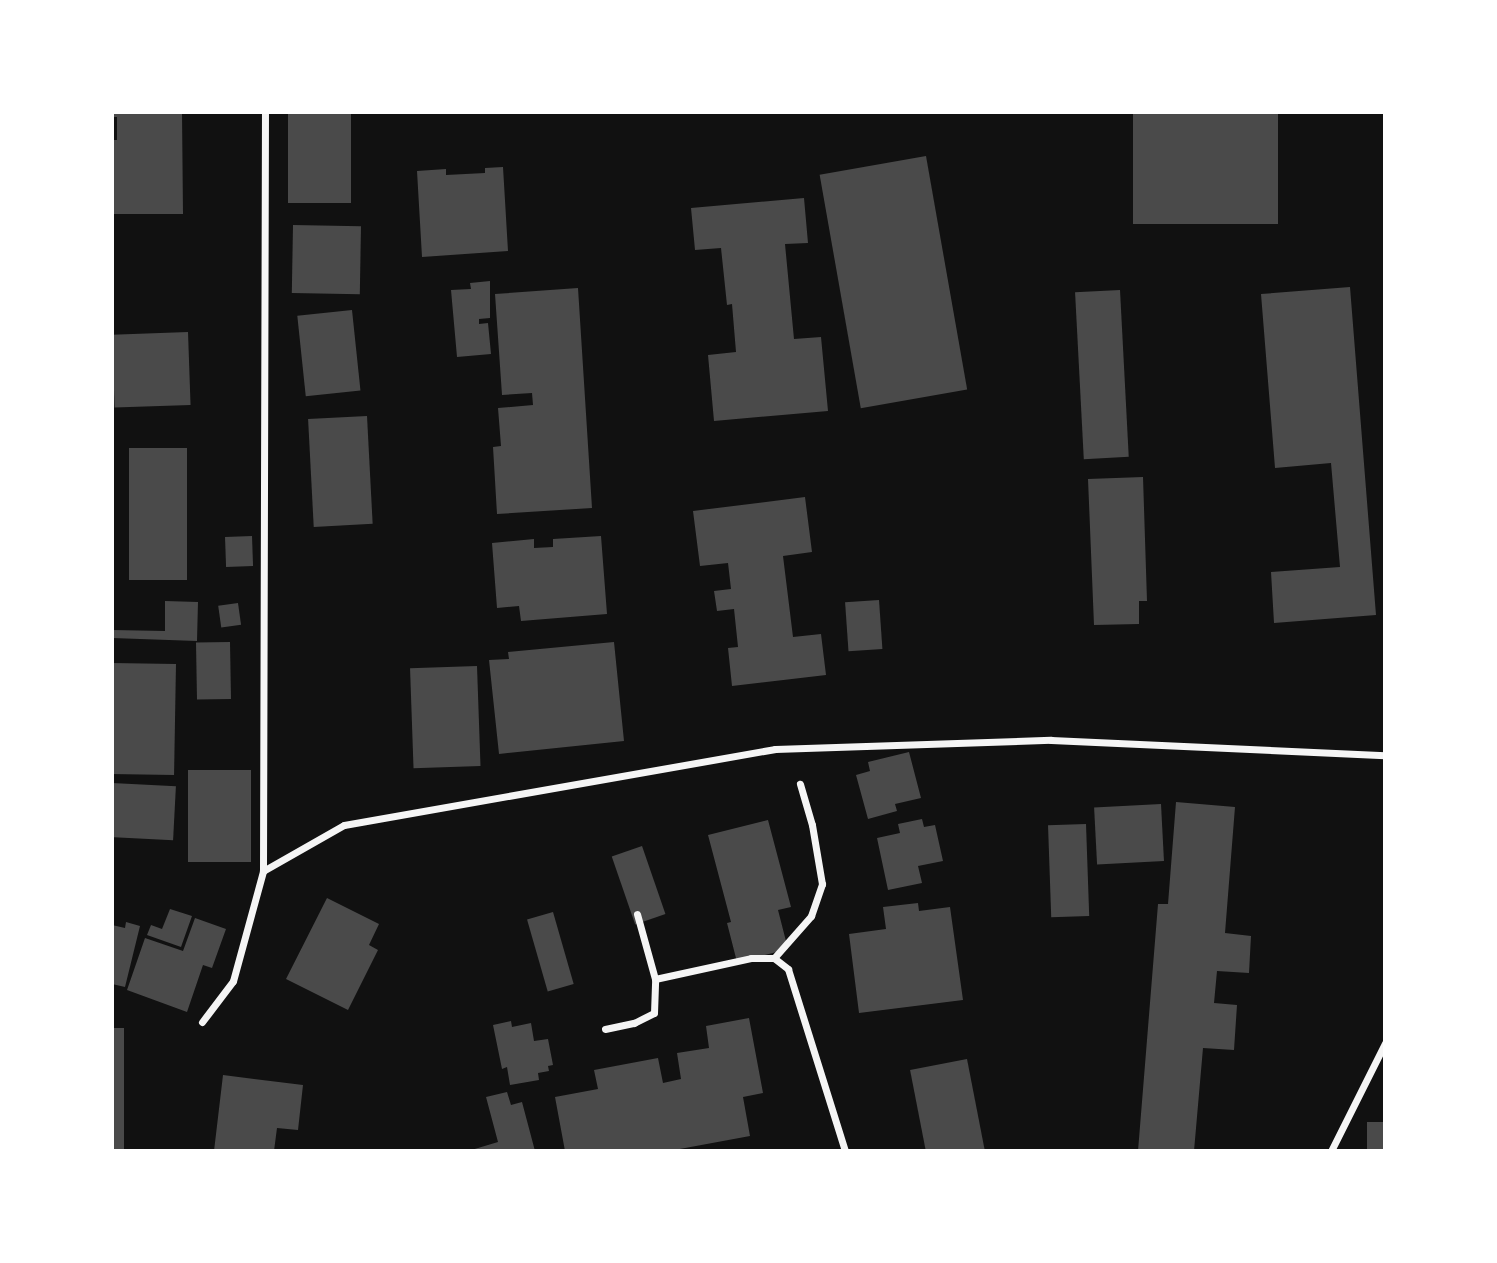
<!DOCTYPE html>
<html>
<head>
<meta charset="utf-8">
<style>
	body { margin:0 }
	#map { position:relative; width:1497px; height:1263px; overflow:hidden; background:#111; font-family:"Libre Baskerville",serif }
	div>[style] { position:absolute }
	[style*='--x'] { left:calc(var(--x)*1px); top:calc(var(--y)*1px); width:calc(var(--w)*1px); rotate:calc(var(--a)*1deg) }
	.building>* { inset:0; background:#4a4a4a; transform-origin:0 0 }
	.minor>* { height:7px; margin:-3.5px; padding:0 3.5px; transform-origin:3.5px; border-radius:3.5px; background:#f5f5f5 }
	span { translate:-50% -50%; white-space:nowrap; text-align:center; line-height:1.15; -webkit-text-stroke:6px #fff; paint-order:stroke }
	.frame { position:absolute; inset:0; border:114px solid #fff; pointer-events:none }
</style>
</head>
<body>
<div id="map">
	<div class="building">
		<div style="clip-path:polygon(112px 112px,182px 112px,183px 214px,112px 214px,112px 140px,117px 140px,117px 117px,112px 117px)"></div>
		<div style="left:288px;top:112px;width:63px;height:91px"></div>
		<div style="left:1133px;top:112px;width:145px;height:112px"></div>
		<div style="left:926px;top:156px;width:237px;height:108px;rotate:80deg"></div>
		<div style="clip-path:polygon(503px 167px,508px 251px,422px 257px,417px 171px,446px 169px,446px 175px,485px 173px,485px 168px)"></div>
		<div style="clip-path:polygon(804px 198px,808px 243px,785px 244px,794px 339px,821px 337px,828px 411px,714px 421px,708px 355px,736px 352px,732px 304px,727px 305px,721px 248px,695px 250px,691px 208px)"></div>
		<div style="left:293px;top:225px;width:68px;height:68px;rotate:1deg"></div>
		<div style="clip-path:polygon(490px 281px,490px 318px,479px 319px,479px 324px,488px 323px,491px 354px,457px 357px,451px 290px,471px 289px,470px 283px)"></div>
		<div style="clip-path:polygon(1350px 287px,1376px 615px,1274px 623px,1271px 572px,1340px 567px,1331px 463px,1275px 468px,1261px 294px)"></div>
		<div style="clip-path:polygon(578px 288px,592px 508px,497px 514px,493px 447px,501px 446px,498px 408px,533px 405px,532px 393px,502px 395px,495px 294px)"></div>
		<div style="left:1120px;top:290px;width:167px;height:45px;rotate:87deg"></div>
		<div style="left:352px;top:310px;width:81px;height:55px;rotate:84deg"></div>
		<div style="left:188px;top:332px;width:73px;height:76px;rotate:88deg"></div>
		<div style="left:367px;top:416px;width:108px;height:59px;rotate:87deg"></div>
		<div style="left:129px;top:448px;width:58px;height:132px"></div>
		<div style="clip-path:polygon(1143px 477px,1147px 601px,1139px 601px,1139px 624px,1094px 625px,1088px 479px)"></div>
		<div style="clip-path:polygon(805px 497px,812px 552px,783px 556px,793px 637px,821px 634px,826px 675px,732px 686px,728px 648px,738px 647px,734px 609px,717px 611px,714px 591px,731px 589px,728px 563px,700px 566px,693px 511px)"></div>
		<div style="left:252px;top:536px;width:30px;height:27px;rotate:88deg"></div>
		<div style="clip-path:polygon(601px 536px,607px 614px,521px 621px,519px 606px,497px 608px,492px 543px,534px 539px,534px 548px,553px 547px,553px 539px)"></div>
		<div style="left:879px;top:600px;width:49px;height:34px;rotate:86deg"></div>
		<div style="clip-path:polygon(165px 601px,198px 602px,197px 641px,112px 638px,112px 630px,165px 631px)"></div>
		<div style="left:238px;top:603px;width:22px;height:20px;rotate:82deg"></div>
		<div style="left:230px;top:642px;width:57px;height:34px;rotate:89deg"></div>
		<div style="clip-path:polygon(614px 642px,624px 741px,499px 754px,489px 660px,509px 659px,508px 652px)"></div>
		<div style="left:112px;top:663px;width:64px;height:111px;rotate:1deg"></div>
		<div style="left:477px;top:666px;width:100px;height:67px;rotate:88deg"></div>
		<div style="clip-path:polygon(909px 752px,921px 798px,895px 804px,897px 811px,868px 819px,856px 775px,870px 771px,868px 762px)"></div>
		<div style="left:188px;top:770px;width:63px;height:92px"></div>
		<div style="left:112px;top:783px;width:64px;height:54px;rotate:3deg"></div>
		<div style="clip-path:polygon(1176px 802px,1235px 807px,1225px 933px,1251px 936px,1249px 973px,1217px 971px,1214px 1003px,1237px 1005px,1234px 1050px,1203px 1048px,1194px 1151px,1138px 1151px,1158px 904px,1168px 904px)"></div>
		<div style="left:1161px;top:804px;width:57px;height:67px;rotate:87deg"></div>
		<div style="clip-path:polygon(922px 819px,924px 827px,935px 825px,943px 861px,918px 866px,922px 883px,888px 890px,877px 838px,900px 833px,898px 824px)"></div>
		<div style="clip-path:polygon(768px 820px,791px 907px,778px 910px,788px 949px,737px 962px,727px 923px,731px 922px,708px 835px)"></div>
		<div style="left:1086px;top:824px;width:92px;height:38px;rotate:88deg"></div>
		<div style="left:642px;top:846px;width:72px;height:32px;rotate:71deg"></div>
		<div style="clip-path:polygon(327px 898px,379px 924px,369px 945px,378px 950px,348px 1010px,286px 979px)"></div>
		<div style="clip-path:polygon(918px 903px,919px 911px,950px 907px,963px 1000px,859px 1013px,849px 934px,886px 929px,883px 907px)"></div>
		<div style="clip-path:polygon(170px 909px,192px 916px,181px 947px,147px 935px,151px 925px,162px 929px)"></div>
		<div style="left:553px;top:912px;width:75px;height:27px;rotate:74deg"></div>
		<div style="clip-path:polygon(195px 918px,226px 929px,212px 968px,203px 965px,187px 1012px,127px 990px,145px 938px,183px 951px)"></div>
		<div style="clip-path:polygon(126px 922px,140px 926px,125px 987px,112px 984px,112px 925px,125px 928px)"></div>
		<div style="clip-path:polygon(749px 1018px,763px 1093px,743px 1097px,750px 1136px,669px 1151px,565px 1151px,555px 1097px,598px 1089px,594px 1070px,658px 1058px,663px 1083px,681px 1079px,677px 1053px,709px 1048px,706px 1026px)"></div>
		<div style="clip-path:polygon(511px 1021px,512px 1027px,531px 1023px,534px 1041px,548px 1039px,553px 1065px,548px 1066px,549px 1071px,538px 1073px,539px 1080px,510px 1085px,507px 1067px,502px 1069px,493px 1025px)"></div>
		<div style="left:112px;top:1028px;width:12px;height:123px"></div>
		<div style="left:967px;top:1059px;width:94px;height:58px;rotate:79deg"></div>
		<div style="clip-path:polygon(223px 1075px,303px 1085px,298px 1130px,277px 1128px,274px 1151px,214px 1151px)"></div>
		<div style="clip-path:polygon(507px 1092px,511px 1105px,522px 1102px,535px 1151px,468px 1151px,498px 1142px,486px 1097px)"></div>
		<div style="left:1385px;top:1122px;width:29px;height:18px;rotate:90deg"></div>
	</div>
	<div class="minor">
		<div style="--x:263;--y:871;--w:759;--a:-89.85"></div>
		<div style="--x:637;--y:914;--w:67;--a:74.5"></div>
		<div style="--x:655;--y:979;--w:98;--a:-12.3"></div>
		<div style="--x:751;--y:958;--w:23;--a:0"></div>
		<div style="--x:774;--y:958;--w:18;--a:38"></div>
		<div style="--x:788;--y:969;--w:191;--a:72.6"></div>
		<div style="--x:774;--y:958;--w:56;--a:-48.6"></div>
		<div style="--x:811;--y:916;--w:34;--a:-71"></div>
		<div style="--x:822;--y:884;--w:60;--a:-99.6"></div>
		<div style="--x:812;--y:825;--w:43;--a:-106.3"></div>
		<div style="--x:202;--y:1022;--w:51;--a:-52.9"></div>
		<div style="--x:233;--y:981;--w:114;--a:-74.7"></div>
		<div style="--x:263;--y:871;--w:93;--a:-29.6"></div>
		<div style="--x:344;--y:825;--w:438;--a:-10"></div>
		<div style="--x:775;--y:749;--w:276;--a:-1.9"></div>
		<div style="--x:1051;--y:740;--w:334;--a:2.6"></div>
		<div style="--x:605;--y:1029;--w:30;--a:-12"></div>
		<div style="--x:634;--y:1023;--w:22;--a:-27"></div>
		<div style="--x:654;--y:1013;--w:34;--a:-88"></div>
		<div style="--x:1331;--y:1151;--w:121;--a:-63.4"></div>
	</div>
	<div class="frame"></div>
</div>
</body>
</html>
